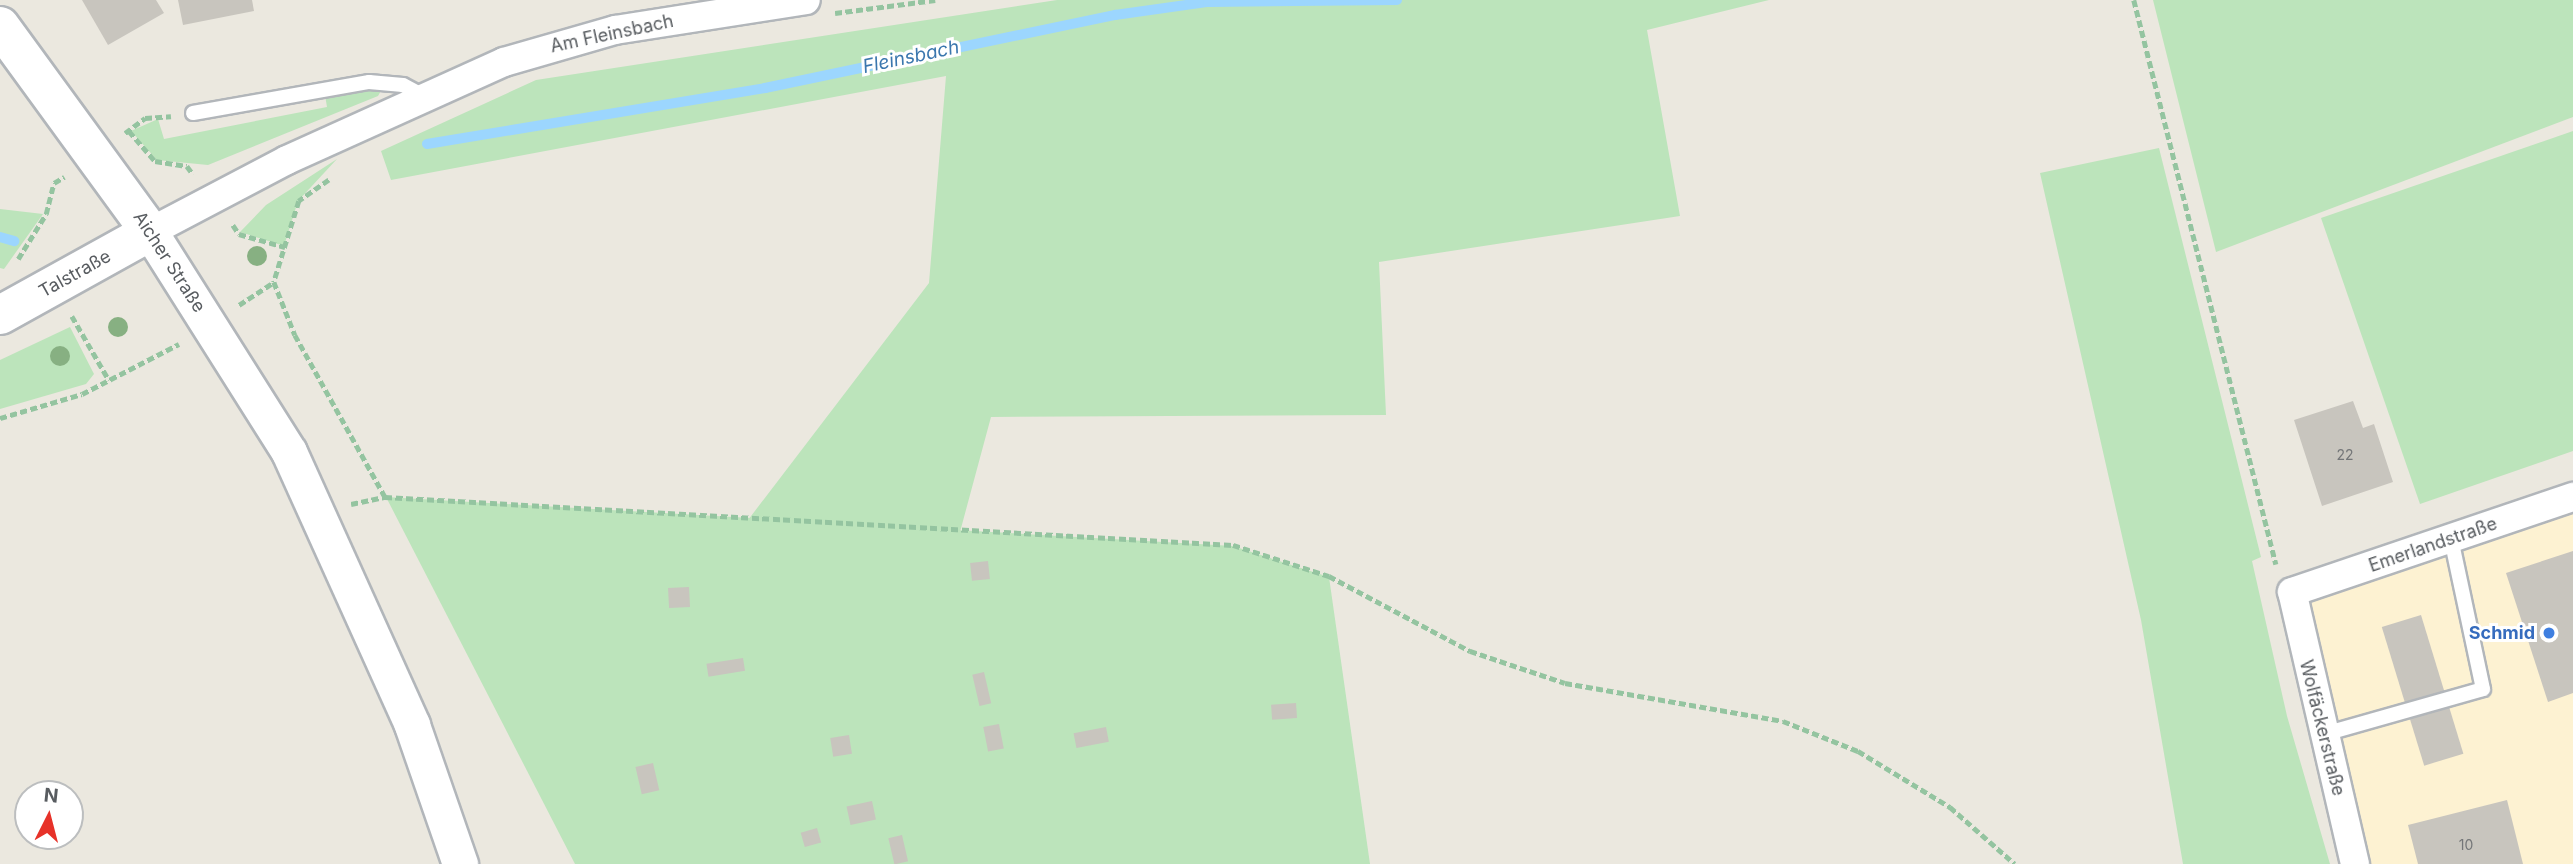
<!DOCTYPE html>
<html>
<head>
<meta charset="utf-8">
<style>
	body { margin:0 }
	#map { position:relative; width:2573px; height:864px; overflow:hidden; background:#ebe8df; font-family:Inter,sans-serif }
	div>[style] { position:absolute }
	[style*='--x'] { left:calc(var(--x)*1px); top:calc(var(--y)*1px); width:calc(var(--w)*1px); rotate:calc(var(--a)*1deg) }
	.commercial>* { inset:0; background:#fdf2d2 }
	.green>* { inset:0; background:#bce4bb }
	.stream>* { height:10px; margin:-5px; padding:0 5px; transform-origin:5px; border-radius:5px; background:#9cd6fe }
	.building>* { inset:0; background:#c8c5be; transform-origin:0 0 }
	.path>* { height:4.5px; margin-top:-2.25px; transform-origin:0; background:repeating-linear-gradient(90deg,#94c4a0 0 7px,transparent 0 10.5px) }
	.roads { filter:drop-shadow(2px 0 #b2b6ba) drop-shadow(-2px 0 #b2b6ba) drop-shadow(0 2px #b2b6ba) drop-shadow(0 -2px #b2b6ba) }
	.service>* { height:14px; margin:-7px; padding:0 7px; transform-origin:7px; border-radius:7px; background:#fff }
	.minor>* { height:28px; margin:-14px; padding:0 14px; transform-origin:14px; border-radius:14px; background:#fff }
	.tertiary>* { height:35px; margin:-17.5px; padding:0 17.5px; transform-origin:17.5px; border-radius:17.5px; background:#fff }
	.secondary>* { height:38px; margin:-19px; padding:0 19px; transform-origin:19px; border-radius:19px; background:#fff }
	.trees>* { width:20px; height:20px; margin:-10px; border-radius:50%; background:#87b082 }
	.dots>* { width:19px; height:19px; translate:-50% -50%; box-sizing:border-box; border:4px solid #fff; border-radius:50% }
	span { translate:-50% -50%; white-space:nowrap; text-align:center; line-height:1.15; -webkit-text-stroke:6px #fff; paint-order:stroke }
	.number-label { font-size:14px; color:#747678 }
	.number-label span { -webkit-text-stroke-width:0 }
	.street-label { font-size:18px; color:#585c60 }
	.shop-label { font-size:18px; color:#366cbe; font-weight:700 }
	.right { translate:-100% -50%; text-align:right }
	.water-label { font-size:19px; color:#3b77ae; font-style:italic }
	.north { position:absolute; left:14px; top:780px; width:70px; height:70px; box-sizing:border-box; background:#fff; border:2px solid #bcbebf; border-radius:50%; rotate:6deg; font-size:19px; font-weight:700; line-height:28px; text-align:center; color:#585c60 }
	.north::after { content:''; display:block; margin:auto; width:24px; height:32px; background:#e73229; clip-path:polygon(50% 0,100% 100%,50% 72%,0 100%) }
</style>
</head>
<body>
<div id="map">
	<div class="commercial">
		<div style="clip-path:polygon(2573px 497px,2573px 864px,2355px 864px,2292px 592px)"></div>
	</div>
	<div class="green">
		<div style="clip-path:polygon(1057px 0,1769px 0,1647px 30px,1680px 216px,1379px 262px,1386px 415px,991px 417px,960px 532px,748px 520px,929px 283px,946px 76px,391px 180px,381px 151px,536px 80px)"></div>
		<div style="clip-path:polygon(2153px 0,2573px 0,2573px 117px,2216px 252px)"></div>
		<div style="clip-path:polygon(369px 87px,382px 89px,378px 96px,208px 165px,157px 160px,131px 131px,158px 119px,164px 139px,327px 107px,325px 95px)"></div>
		<div style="clip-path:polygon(2573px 131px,2573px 451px,2420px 504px,2321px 218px)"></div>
		<div style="clip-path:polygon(2159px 148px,2261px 557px,2252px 561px,2287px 716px,2330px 864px,2183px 864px,2141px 620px,2040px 173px)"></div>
		<div style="clip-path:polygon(337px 159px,298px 201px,284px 246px,240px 232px,266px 205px)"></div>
		<div style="clip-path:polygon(0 209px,43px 214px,4px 269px,0 268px)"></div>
		<div style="clip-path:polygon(70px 327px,94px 374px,86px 384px,0 409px,0 360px)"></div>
		<div style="clip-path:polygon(386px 497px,1233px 546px,1329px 577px,1370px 864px,575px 864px)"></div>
	</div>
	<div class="stream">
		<div style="--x:427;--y:144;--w:343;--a:-9.4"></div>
		<div style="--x:765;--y:88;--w:358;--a:-11.8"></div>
		<div style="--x:1115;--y:15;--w:94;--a:-8"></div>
		<div style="--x:1208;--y:2;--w:189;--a:-0.6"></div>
		<div style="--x:0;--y:237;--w:15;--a:16"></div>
	</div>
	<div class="building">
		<div style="clip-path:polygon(82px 0,156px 0,164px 13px,108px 45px)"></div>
		<div style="clip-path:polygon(178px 0,252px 0,254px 11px,183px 25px)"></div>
		<div style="clip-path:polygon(2353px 401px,2363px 428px,2374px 424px,2393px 482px,2322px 506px,2294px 420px)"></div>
		<div style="clip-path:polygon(2573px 551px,2573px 693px,2548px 702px,2506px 573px)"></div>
		<div style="left:988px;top:561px;width:18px;height:18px;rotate:84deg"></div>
		<div style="left:689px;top:587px;width:20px;height:21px;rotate:87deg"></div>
		<div style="left:2421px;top:615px;width:145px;height:41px;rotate:73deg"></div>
		<div style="left:743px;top:658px;width:13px;height:37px;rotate:81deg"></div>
		<div style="left:984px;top:672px;width:32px;height:12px;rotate:77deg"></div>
		<div style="left:1296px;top:703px;width:15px;height:25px;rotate:86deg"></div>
		<div style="left:999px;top:724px;width:25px;height:16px;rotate:79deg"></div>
		<div style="left:1106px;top:727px;width:15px;height:33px;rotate:79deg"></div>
		<div style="left:849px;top:735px;width:19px;height:19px;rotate:81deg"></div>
		<div style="left:653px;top:763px;width:28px;height:18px;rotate:77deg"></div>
		<div style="clip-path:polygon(2507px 800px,2523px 864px,2418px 864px,2408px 825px)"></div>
		<div style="left:872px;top:801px;width:19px;height:26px;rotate:78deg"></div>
		<div style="left:817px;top:828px;width:15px;height:17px;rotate:74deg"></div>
		<div style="left:902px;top:835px;width:27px;height:14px;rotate:77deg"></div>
	</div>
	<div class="path">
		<div style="--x:2134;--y:0;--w:582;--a:75.87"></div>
		<div style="--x:835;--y:13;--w:101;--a:-7.4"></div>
		<div style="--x:129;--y:131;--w:40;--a:49"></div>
		<div style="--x:155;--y:161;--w:32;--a:9"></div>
		<div style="--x:187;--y:166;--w:10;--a:53"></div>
		<div style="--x:125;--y:133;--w:25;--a:-37"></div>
		<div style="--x:145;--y:118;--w:26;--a:-4"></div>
		<div style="--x:329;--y:180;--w:37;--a:145"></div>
		<div style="--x:299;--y:201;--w:85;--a:107.2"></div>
		<div style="--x:274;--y:282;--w:57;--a:68.4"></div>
		<div style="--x:295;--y:335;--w:185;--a:60.9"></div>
		<div style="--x:233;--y:225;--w:11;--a:56"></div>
		<div style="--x:239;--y:234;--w:48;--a:15.8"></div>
		<div style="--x:18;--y:259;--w:53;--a:-58.1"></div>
		<div style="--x:46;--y:214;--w:32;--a:-76"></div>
		<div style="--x:54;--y:183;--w:12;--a:-31"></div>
		<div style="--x:239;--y:305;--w:42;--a:-33.3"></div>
		<div style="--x:72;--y:316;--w:74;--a:60"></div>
		<div style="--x:0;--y:418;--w:85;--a:-16.3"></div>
		<div style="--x:82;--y:394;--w:109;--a:-27.3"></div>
		<div style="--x:351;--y:504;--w:35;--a:-12"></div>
		<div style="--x:385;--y:497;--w:849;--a:3.24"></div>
		<div style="--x:1233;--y:545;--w:101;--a:17.9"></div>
		<div style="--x:1329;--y:576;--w:160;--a:28"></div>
		<div style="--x:1470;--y:651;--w:100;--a:18.6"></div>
		<div style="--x:1565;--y:683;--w:221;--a:9.9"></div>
		<div style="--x:1783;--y:721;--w:81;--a:21.8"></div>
		<div style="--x:1858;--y:751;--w:108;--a:31.3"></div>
		<div style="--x:1950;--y:807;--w:86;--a:41.2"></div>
	</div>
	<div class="roads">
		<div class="service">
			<div style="--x:193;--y:113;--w:179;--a:-10"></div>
			<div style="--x:369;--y:82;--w:34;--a:5"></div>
			<div style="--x:403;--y:85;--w:26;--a:28"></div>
			<div style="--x:2324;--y:734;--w:165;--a:-15.8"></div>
			<div style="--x:2483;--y:689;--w:154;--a:-102"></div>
		</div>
		<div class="minor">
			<div style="--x:150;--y:232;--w:155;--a:-27.7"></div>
			<div style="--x:287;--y:160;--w:238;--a:-24.3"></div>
			<div style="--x:504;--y:62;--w:116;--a:-16.1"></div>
			<div style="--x:615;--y:30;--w:193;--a:-8.9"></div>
			<div style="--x:2355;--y:864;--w:279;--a:-103"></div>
			<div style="--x:2292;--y:592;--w:297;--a:-18.7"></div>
		</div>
		<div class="tertiary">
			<div style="--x:150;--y:232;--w:260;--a:57.7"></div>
			<div style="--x:289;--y:452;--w:299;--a:65.7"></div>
			<div style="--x:412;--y:725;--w:147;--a:70.9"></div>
		</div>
		<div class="secondary">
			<div style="--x:0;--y:26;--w:255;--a:53.9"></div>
			<div style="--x:150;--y:232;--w:171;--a:151"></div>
		</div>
	</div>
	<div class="trees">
		<div style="left:257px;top:256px"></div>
		<div style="left:118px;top:327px"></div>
		<div style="left:60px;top:356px"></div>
	</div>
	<div class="dots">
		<div style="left:2549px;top:633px;background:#3f7fe0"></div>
	</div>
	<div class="number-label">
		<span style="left:2345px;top:455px">22</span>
		<span style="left:2466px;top:845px">10</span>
	</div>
	<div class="street-label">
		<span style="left:612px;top:34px;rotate:-12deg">Am Fleinsbach</span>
		<span style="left:169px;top:262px;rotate:57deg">Aicher Straße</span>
		<span style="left:75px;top:274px;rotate:-29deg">Talstraße</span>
		<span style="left:2433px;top:545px;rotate:-19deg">Emerlandstraße</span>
		<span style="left:2322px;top:728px;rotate:76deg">Wolfäckerstraße</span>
	</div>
	<div class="shop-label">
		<span class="right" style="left:2535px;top:633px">Schmid</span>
	</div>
	<div class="water-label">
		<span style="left:911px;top:57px;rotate:-12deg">Fleinsbach</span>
	</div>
	<div class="north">N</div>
</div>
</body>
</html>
